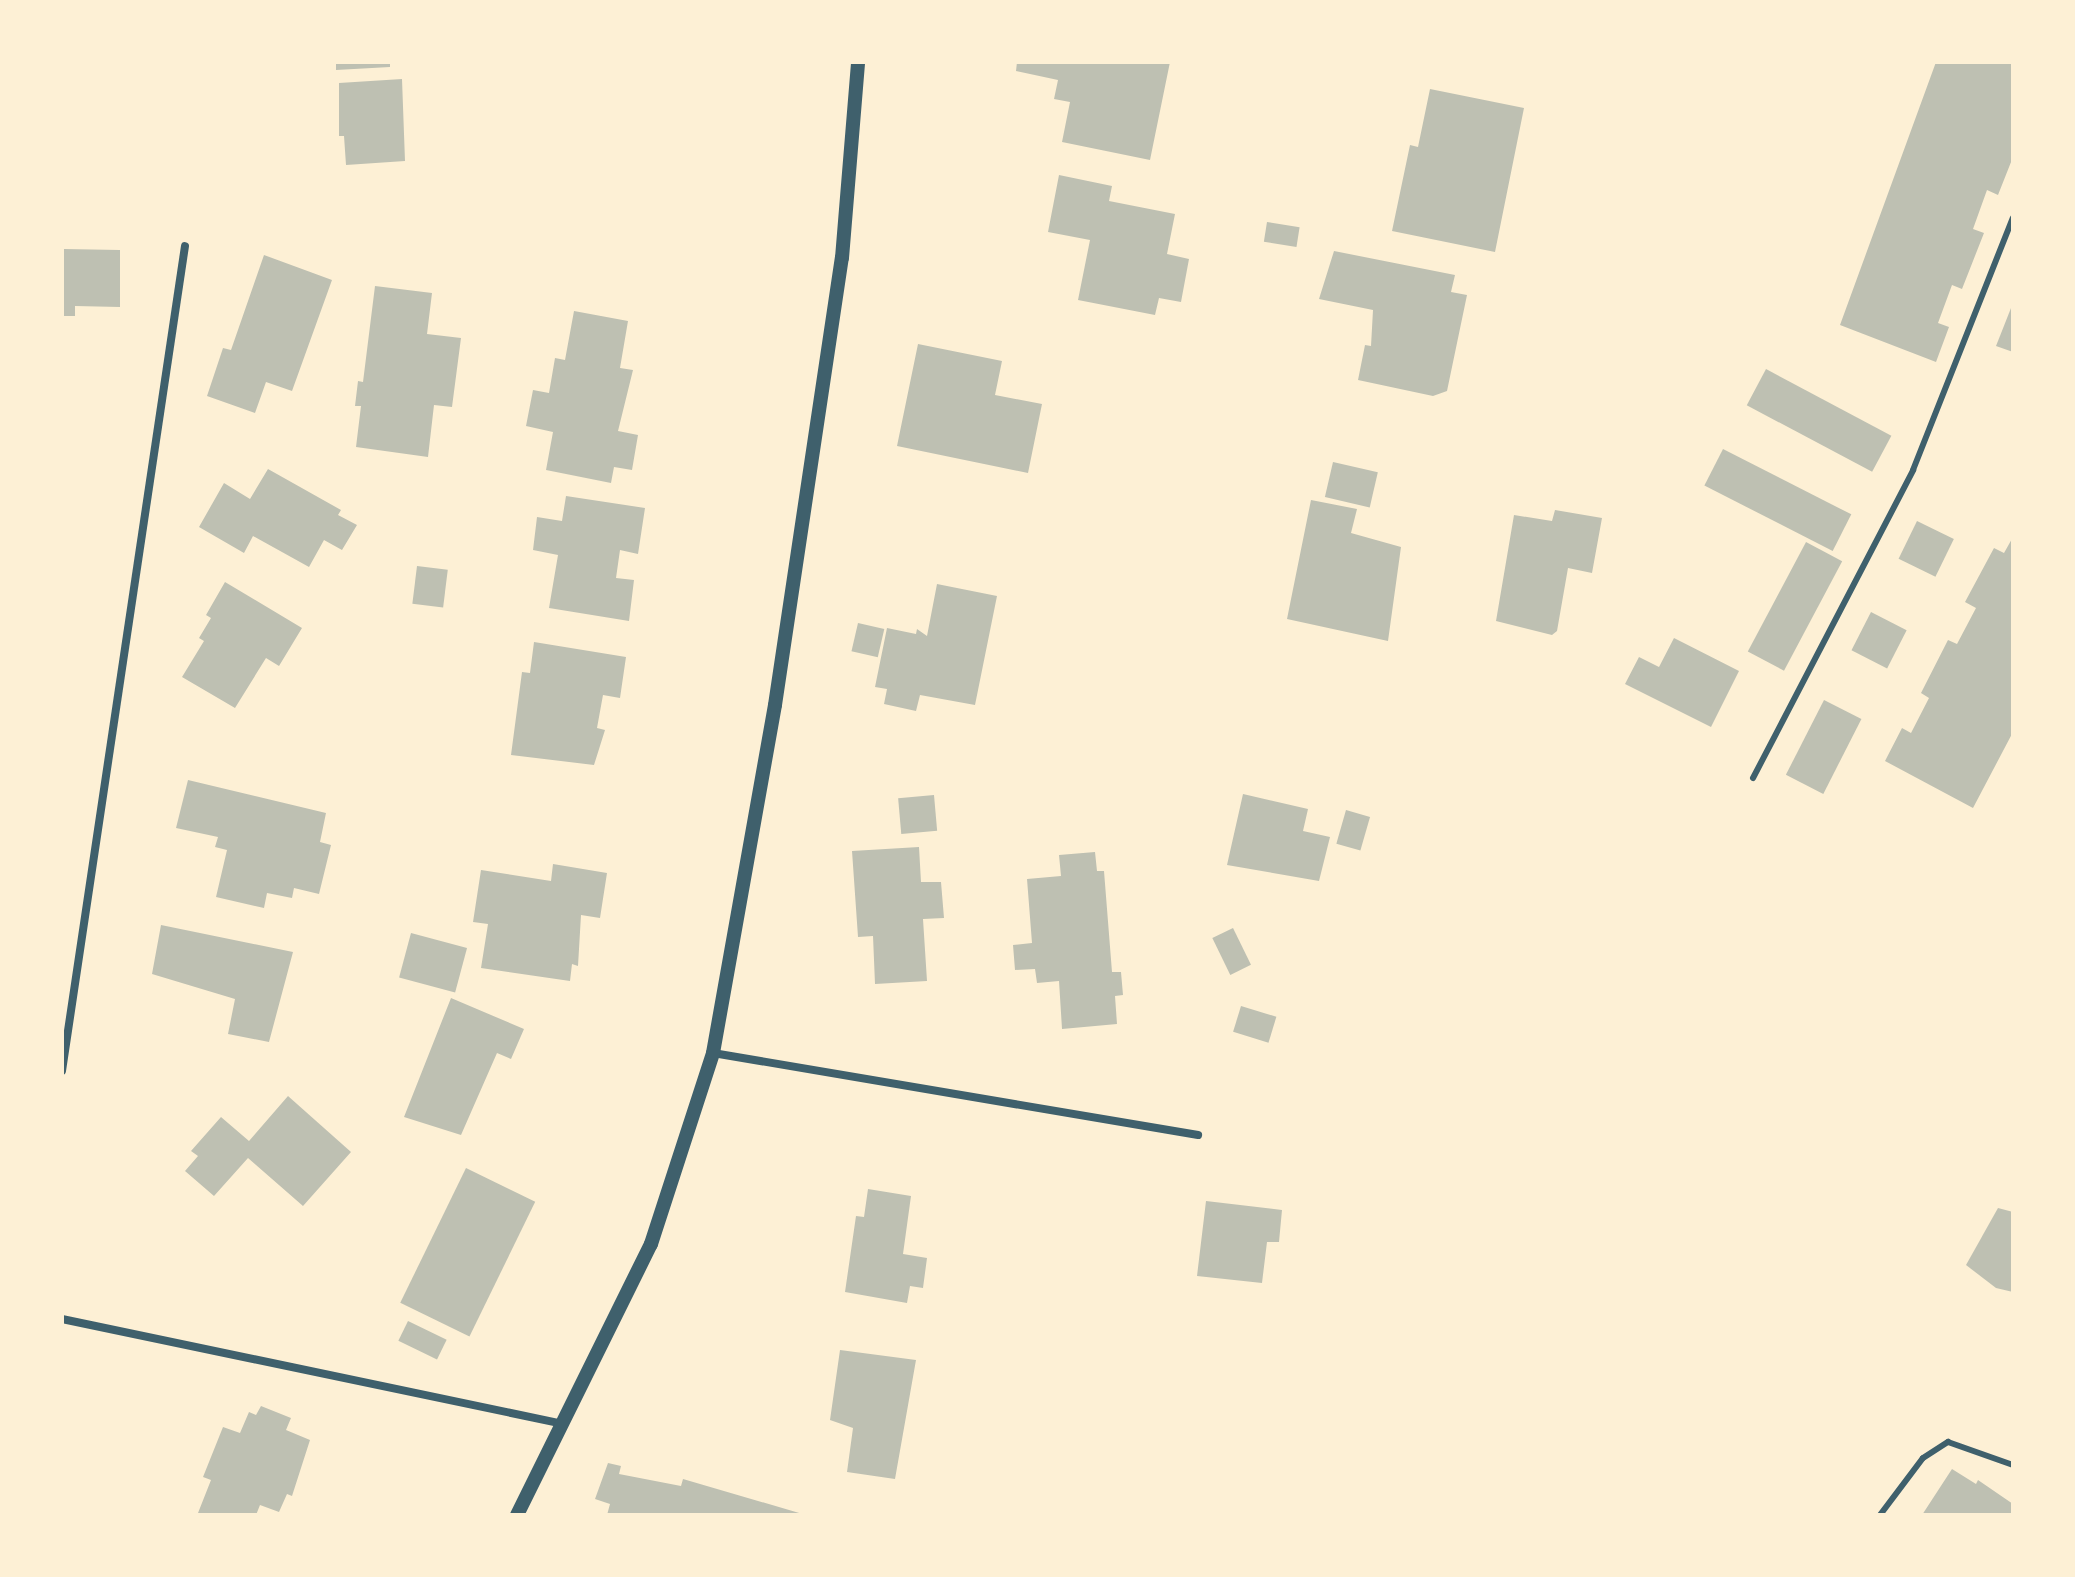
<!DOCTYPE html>
<html>
<head>
<meta charset="utf-8">
<style>
	body { margin:0 }
	#map { position:relative; width:2075px; height:1577px; overflow:hidden; background:#fdf0d5; font-family:Merriweather,serif }
	div>[style] { position:absolute }
	[style*='--x'] { left:calc(var(--x)*1px); top:calc(var(--y)*1px); width:calc(var(--w)*1px); rotate:calc(var(--a)*1deg) }
	.building>* { inset:0; background:#bec0b2; transform-origin:0 0 }
	.service>* { height:6px; margin:-3px; padding:0 3px; transform-origin:3px; border-radius:3px; background:#3f606c }
	.minor>* { height:8px; margin:-4px; padding:0 4px; transform-origin:4px; border-radius:4px; background:#3f606c }
	.tertiary>* { height:14px; margin:-7px; padding:0 7px; transform-origin:7px; border-radius:7px; background:#3f606c }
	span { translate:-50% -50%; white-space:nowrap; text-align:center; line-height:1.15; -webkit-text-stroke:8px #fdf0d5; paint-order:stroke }
	.frame { position:absolute; inset:0; border:64px solid #fdf0d5; pointer-events:none }
</style>
</head>
<body>
<div id="map">
	<div class="building">
		<div style="clip-path:polygon(336px 62px,390px 62px,390px 67px,336px 70px)"></div>
		<div style="clip-path:polygon(1017px 62px,1170px 62px,1150px 160px,1062px 142px,1070px 102px,1054px 99px,1058px 80px,1016px 71px)"></div>
		<div style="clip-path:polygon(1936px 62px,2013px 62px,2013px 157px,1998px 195px,1987px 190px,1973px 229px,1984px 233px,1962px 289px,1952px 285px,1938px 323px,1949px 327px,1936px 362px,1840px 325px)"></div>
		<div style="clip-path:polygon(402px 79px,405px 161px,346px 165px,344px 136px,339px 136px,339px 83px)"></div>
		<div style="clip-path:polygon(1430px 89px,1524px 108px,1495px 252px,1392px 231px,1410px 145px,1418px 147px)"></div>
		<div style="clip-path:polygon(1059px 175px,1112px 186px,1109px 201px,1175px 214px,1167px 254px,1189px 259px,1181px 302px,1159px 298px,1155px 315px,1078px 300px,1090px 240px,1048px 232px)"></div>
		<div style="left:1267px;top:222px;width:33px;height:20px;rotate:9deg"></div>
		<div style="clip-path:polygon(64px 249px,120px 250px,120px 307px,75px 306px,75px 316px,62px 316px)"></div>
		<div style="clip-path:polygon(1334px 251px,1455px 275px,1451px 292px,1467px 295px,1447px 391px,1433px 396px,1358px 380px,1365px 345px,1371px 346px,1373px 310px,1319px 299px)"></div>
		<div style="clip-path:polygon(264px 255px,332px 280px,292px 391px,266px 382px,255px 413px,207px 396px,223px 348px,231px 350px)"></div>
		<div style="clip-path:polygon(375px 286px,432px 293px,427px 334px,461px 338px,452px 407px,434px 405px,428px 457px,356px 447px,361px 406px,355px 406px,358px 381px,363px 382px)"></div>
		<div style="clip-path:polygon(2013px 303px,2013px 352px,1996px 346px)"></div>
		<div style="clip-path:polygon(574px 311px,628px 321px,620px 368px,633px 370px,618px 431px,638px 435px,632px 470px,614px 467px,611px 483px,546px 470px,553px 432px,526px 426px,533px 390px,549px 393px,555px 358px,565px 360px)"></div>
		<div style="clip-path:polygon(918px 344px,1002px 361px,995px 395px,1042px 404px,1028px 473px,897px 446px)"></div>
		<div style="left:1766px;top:369px;width:142px;height:41px;rotate:28deg"></div>
		<div style="left:1723px;top:449px;width:144px;height:41px;rotate:27deg"></div>
		<div style="left:1333px;top:462px;width:46px;height:36px;rotate:13deg"></div>
		<div style="clip-path:polygon(268px 469px,341px 510px,338px 515px,357px 525px,342px 550px,324px 540px,309px 567px,253px 536px,244px 553px,199px 527px,224px 483px,250px 499px)"></div>
		<div style="clip-path:polygon(566px 496px,645px 508px,638px 554px,620px 550px,616px 578px,634px 580px,629px 621px,549px 608px,558px 555px,533px 550px,537px 517px,562px 521px)"></div>
		<div style="clip-path:polygon(1311px 500px,1357px 509px,1351px 533px,1401px 547px,1388px 641px,1287px 619px)"></div>
		<div style="clip-path:polygon(1555px 510px,1602px 518px,1592px 573px,1568px 568px,1557px 631px,1552px 635px,1496px 621px,1514px 515px,1552px 521px)"></div>
		<div style="left:1917px;top:521px;width:41px;height:42px;rotate:26deg"></div>
		<div style="clip-path:polygon(2013px 537px,2013px 732px,1973px 808px,1885px 761px,1902px 728px,1911px 733px,1929px 698px,1921px 693px,1948px 640px,1957px 644px,1976px 608px,1965px 602px,1994px 548px,2004px 553px)"></div>
		<div style="left:1806px;top:542px;width:41px;height:124px;rotate:28deg"></div>
		<div style="left:417px;top:566px;width:31px;height:38px;rotate:7deg"></div>
		<div style="clip-path:polygon(225px 582px,302px 628px,279px 666px,266px 658px,235px 708px,182px 677px,204px 641px,199px 638px,211px 618px,206px 615px)"></div>
		<div style="clip-path:polygon(937px 584px,997px 596px,975px 705px,920px 695px,916px 711px,884px 704px,887px 689px,875px 687px,887px 628px,916px 634px,917px 629px,927px 636px)"></div>
		<div style="left:1871px;top:612px;width:40px;height:43px;rotate:27deg"></div>
		<div style="left:858px;top:623px;width:27px;height:29px;rotate:13deg"></div>
		<div style="clip-path:polygon(1674px 638px,1739px 671px,1711px 727px,1625px 684px,1639px 657px,1659px 667px)"></div>
		<div style="clip-path:polygon(534px 642px,626px 657px,620px 698px,603px 695px,597px 728px,605px 730px,594px 765px,511px 755px,522px 672px,530px 673px)"></div>
		<div style="left:1824px;top:700px;width:42px;height:84px;rotate:27deg"></div>
		<div style="clip-path:polygon(188px 780px,326px 813px,320px 842px,331px 845px,319px 894px,294px 888px,292px 898px,267px 893px,264px 908px,216px 897px,227px 850px,215px 847px,218px 837px,176px 828px)"></div>
		<div style="clip-path:polygon(1243px 794px,1308px 809px,1303px 831px,1330px 837px,1319px 881px,1227px 865px)"></div>
		<div style="left:934px;top:795px;width:36px;height:36px;rotate:85deg"></div>
		<div style="left:1346px;top:810px;width:25px;height:35px;rotate:16deg"></div>
		<div style="clip-path:polygon(919px 847px,921px 882px,941px 882px,944px 918px,923px 919px,927px 981px,875px 984px,873px 936px,858px 937px,852px 851px)"></div>
		<div style="clip-path:polygon(1095px 852px,1097px 871px,1104px 871px,1112px 972px,1121px 972px,1123px 995px,1115px 996px,1117px 1024px,1062px 1029px,1059px 981px,1037px 983px,1035px 969px,1015px 970px,1013px 945px,1032px 943px,1027px 879px,1061px 876px,1059px 855px)"></div>
		<div style="clip-path:polygon(553px 864px,607px 873px,600px 918px,581px 915px,578px 966px,572px 964px,570px 981px,481px 968px,488px 924px,473px 922px,481px 870px,551px 881px)"></div>
		<div style="clip-path:polygon(161px 925px,293px 952px,269px 1042px,228px 1034px,235px 999px,152px 974px)"></div>
		<div style="left:1233px;top:928px;width:41px;height:23px;rotate:64deg"></div>
		<div style="left:411px;top:933px;width:58px;height:46px;rotate:15deg"></div>
		<div style="clip-path:polygon(451px 998px,524px 1029px,511px 1059px,497px 1053px,461px 1135px,404px 1117px)"></div>
		<div style="left:1241px;top:1006px;width:37px;height:27px;rotate:17deg"></div>
		<div style="clip-path:polygon(288px 1096px,351px 1152px,303px 1206px,248px 1158px,214px 1196px,185px 1171px,198px 1156px,191px 1151px,221px 1117px,249px 1141px)"></div>
		<div style="left:466px;top:1168px;width:77px;height:150px;rotate:26deg"></div>
		<div style="clip-path:polygon(868px 1189px,911px 1196px,903px 1254px,927px 1258px,923px 1288px,910px 1286px,907px 1303px,845px 1292px,856px 1216px,864px 1217px)"></div>
		<div style="clip-path:polygon(1206px 1201px,1282px 1210px,1279px 1242px,1267px 1242px,1262px 1283px,1197px 1276px)"></div>
		<div style="clip-path:polygon(1998px 1208px,2013px 1212px,2013px 1292px,1996px 1288px,1966px 1265px)"></div>
		<div style="left:408px;top:1321px;width:43px;height:22px;rotate:26deg"></div>
		<div style="clip-path:polygon(840px 1350px,916px 1360px,895px 1479px,847px 1472px,853px 1428px,830px 1420px)"></div>
		<div style="clip-path:polygon(261px 1406px,291px 1418px,286px 1430px,310px 1440px,292px 1496px,287px 1494px,279px 1512px,260px 1505px,256px 1515px,198px 1513px,211px 1480px,203px 1477px,223px 1427px,240px 1433px,249px 1412px,256px 1415px)"></div>
		<div style="clip-path:polygon(608px 1463px,621px 1466px,619px 1474px,681px 1486px,683px 1479px,806px 1515px,607px 1515px,610px 1504px,595px 1499px)"></div>
		<div style="clip-path:polygon(1952px 1469px,1976px 1484px,1978px 1480px,2013px 1504px,2013px 1515px,1922px 1515px)"></div>
	</div>
	<div class="service">
		<div style="--x:1753;--y:778;--w:347;--a:-62.5"></div>
		<div style="--x:1913;--y:470;--w:271;--a:-68.4"></div>
		<div style="--x:1880;--y:1515;--w:71;--a:-53"></div>
		<div style="--x:1923;--y:1458;--w:30;--a:-33"></div>
		<div style="--x:1948;--y:1442;--w:69;--a:19.5"></div>
	</div>
	<div class="minor">
		<div style="--x:713;--y:1053;--w:492;--a:9.6"></div>
		<div style="--x:62;--y:1071;--w:834;--a:-81.52"></div>
		<div style="--x:62;--y:1319;--w:508;--a:11.82"></div>
	</div>
	<div class="tertiary">
		<div style="--x:517;--y:1515;--w:302;--a:-63.7"></div>
		<div style="--x:651;--y:1244;--w:201;--a:-72"></div>
		<div style="--x:713;--y:1053;--w:353;--a:-79.9"></div>
		<div style="--x:775;--y:705;--w:452;--a:-81.5"></div>
		<div style="--x:842;--y:258;--w:197;--a:-85.3"></div>
	</div>
	<div class="frame"></div>
</div>
</body>
</html>
